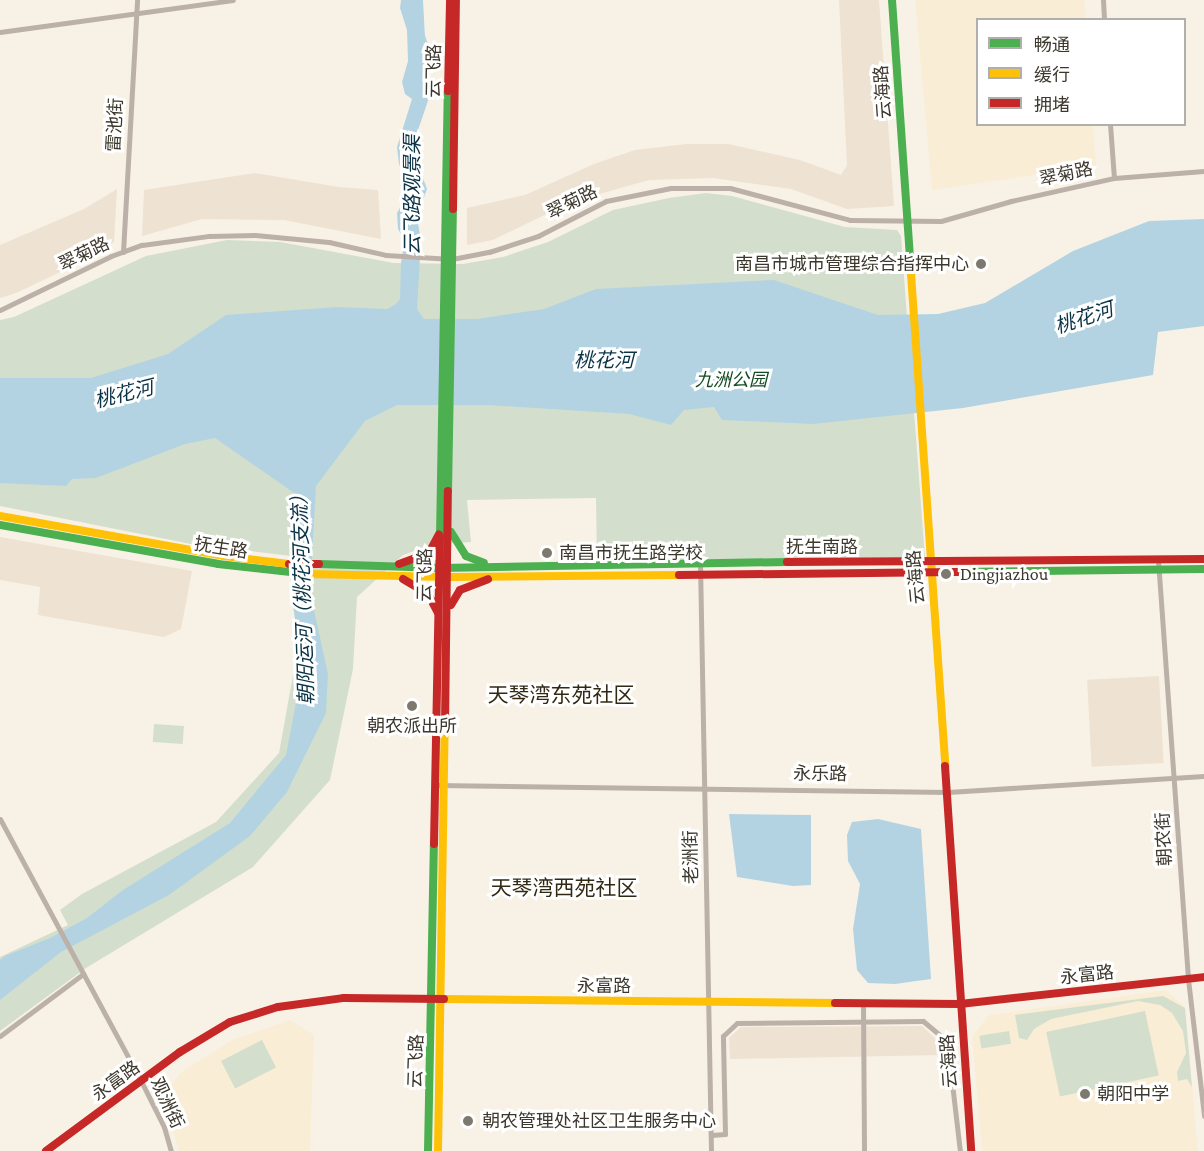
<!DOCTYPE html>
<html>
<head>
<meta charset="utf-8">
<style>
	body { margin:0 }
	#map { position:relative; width:1204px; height:1151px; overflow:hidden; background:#f8f2e6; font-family:"Crimson Pro","Noto Sans SC",serif }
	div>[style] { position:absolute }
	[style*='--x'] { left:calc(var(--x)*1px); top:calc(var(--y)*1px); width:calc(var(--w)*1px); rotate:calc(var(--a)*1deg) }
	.commercial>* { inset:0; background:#eee2d2; transform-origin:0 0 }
	.built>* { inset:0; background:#f9edd5 }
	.green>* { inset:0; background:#d3dfcc; transform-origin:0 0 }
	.water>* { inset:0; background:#b3d3e2 }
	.river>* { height:10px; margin:-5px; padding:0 5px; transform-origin:5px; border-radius:5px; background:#b3d3e2 }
	.street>* { height:5px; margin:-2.5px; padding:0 2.5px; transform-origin:2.5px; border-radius:2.5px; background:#bcb1a8 }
	.fast>* { height:8px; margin:-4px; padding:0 4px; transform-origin:4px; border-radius:4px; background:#4caf50 }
	.slow>* { height:8px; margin:-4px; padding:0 4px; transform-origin:4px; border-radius:4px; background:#ffc107 }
	.jam>* { height:8px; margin:-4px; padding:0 4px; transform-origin:4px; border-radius:4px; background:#c62828 }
	.jam-bridge>* { height:8px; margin:-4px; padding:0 4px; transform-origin:4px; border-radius:4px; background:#c62828 }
	.dots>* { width:16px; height:16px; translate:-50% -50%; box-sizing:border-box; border:3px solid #fff; border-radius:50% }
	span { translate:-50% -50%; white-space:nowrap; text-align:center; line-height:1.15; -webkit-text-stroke:6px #fff; paint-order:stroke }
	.street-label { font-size:18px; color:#3d382d }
	.poi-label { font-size:18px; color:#3d382d }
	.right { translate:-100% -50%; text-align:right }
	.left { translate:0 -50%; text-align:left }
	.park-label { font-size:18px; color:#104b21; font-style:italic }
	.water-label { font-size:20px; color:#0a3346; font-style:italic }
	.quarter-label { font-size:21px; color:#322913 }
	.legend { position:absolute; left:976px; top:18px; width:210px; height:108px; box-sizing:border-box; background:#fff; border:2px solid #b1afab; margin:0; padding:8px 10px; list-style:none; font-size:18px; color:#3d382d }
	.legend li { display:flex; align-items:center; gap:12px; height:30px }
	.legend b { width:30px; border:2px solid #b1afab }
</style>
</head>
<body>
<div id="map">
	<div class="commercial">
		<div style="clip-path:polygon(839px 0,879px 0,894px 206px,847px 209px,791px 189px,713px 178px,649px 180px,571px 202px,493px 240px,467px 245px,467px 208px,525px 195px,594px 164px,635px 150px,687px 144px,728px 144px,800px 160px,841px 175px,847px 165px)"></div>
		<div style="clip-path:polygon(255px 173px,339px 187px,378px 190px,381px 239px,284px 220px,202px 219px,142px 236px,144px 190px)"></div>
		<div style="clip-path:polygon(117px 189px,114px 242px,77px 264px,16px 293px,0 298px,0 245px,84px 209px)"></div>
		<div style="clip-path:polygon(0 537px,192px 571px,181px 629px,164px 637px,38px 615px,40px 587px,0 580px)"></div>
		<div style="left:1159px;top:676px;width:87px;height:72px;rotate:87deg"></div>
		<div style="clip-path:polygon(922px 1026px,941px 1044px,942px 1055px,730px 1059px,729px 1038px,741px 1027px)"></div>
	</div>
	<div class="built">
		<div style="clip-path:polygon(915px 0,1084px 0,1086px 19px,978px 20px,978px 124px,1093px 125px,1096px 166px,932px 190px)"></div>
		<div style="clip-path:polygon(1166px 990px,1185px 1007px,1198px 1151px,982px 1151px,972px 1037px,989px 1015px)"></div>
		<div style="clip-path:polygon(290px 1020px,314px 1035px,310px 1151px,179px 1151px,163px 1096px,180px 1073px,232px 1040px)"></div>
	</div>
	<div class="green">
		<div style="clip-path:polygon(706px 193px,732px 196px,845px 227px,897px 230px,901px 236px,925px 558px,597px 560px,596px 498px,467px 500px,471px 542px,431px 545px,403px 555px,357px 597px,353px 669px,330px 780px,253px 867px,86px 968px,0 1031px,0 957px,68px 925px,60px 910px,82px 894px,216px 822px,279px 753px,297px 653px,291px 556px,191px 544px,0 506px,0 320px,14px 317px,146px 256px,227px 240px,280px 242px,394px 263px,463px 264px,503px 257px,548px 242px,613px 210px,669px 198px)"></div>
		<div style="left:154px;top:724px;width:30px;height:18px;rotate:4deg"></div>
		<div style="clip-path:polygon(1163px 996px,1185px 1008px,1192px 1087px,1187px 1079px,1178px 1081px,1177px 1072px,1186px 1053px,1183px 1031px,1172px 1013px,1160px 1005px,1138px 1001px,1051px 1019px,1034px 1029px,1027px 1040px,1019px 1038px,1015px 1015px)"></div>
		<div style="left:1145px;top:1011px;width:66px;height:101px;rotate:78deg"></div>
		<div style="left:1009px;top:1031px;width:13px;height:30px;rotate:81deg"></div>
		<div style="left:262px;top:1040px;width:31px;height:46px;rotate:63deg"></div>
	</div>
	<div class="water">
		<div style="clip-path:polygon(401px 0,421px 0,418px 16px,429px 47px,430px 95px,416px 136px,416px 159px,427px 189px,417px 217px,421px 241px,417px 309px,424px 319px,477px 319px,544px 309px,596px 289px,774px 280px,878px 315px,938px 314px,985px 303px,1073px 251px,1149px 221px,1204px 219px,1204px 326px,1158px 332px,1153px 375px,963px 408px,813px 424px,722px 420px,714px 407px,684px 410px,671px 425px,629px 414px,487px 405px,397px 405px,365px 421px,316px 486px,310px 592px,328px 674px,326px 713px,287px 792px,250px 836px,169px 895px,61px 952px,0 1000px,0 960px,5px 956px,50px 938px,87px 918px,123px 890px,230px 823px,286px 755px,303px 666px,293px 606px,299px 533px,297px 495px,215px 438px,185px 444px,96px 478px,72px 479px,66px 486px,0 483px,0 378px,91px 378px,168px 354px,226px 315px,337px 307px,387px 309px,396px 304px,400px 299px,401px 262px,405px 241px,398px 229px,397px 213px,408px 194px,407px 183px,399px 164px,397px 147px,412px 99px,405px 94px,402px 82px,408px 61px,407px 30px,400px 8px)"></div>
		<div style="clip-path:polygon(729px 814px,811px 815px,811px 885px,793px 886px,737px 877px)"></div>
		<div style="clip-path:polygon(878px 819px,921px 829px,931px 979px,895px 984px,868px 983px,857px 970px,853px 929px,860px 884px,848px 861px,847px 835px,852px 822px)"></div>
	</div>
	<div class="river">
		<div style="--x:418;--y:0;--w:34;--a:87"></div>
	</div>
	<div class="street">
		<div style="--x:1103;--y:0;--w:20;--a:87"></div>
		<div style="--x:0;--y:32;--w:235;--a:-7.8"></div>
		<div style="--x:1110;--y:124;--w:54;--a:85.8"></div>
		<div style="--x:123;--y:252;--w:252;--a:-86.8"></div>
		<div style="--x:0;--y:310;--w:123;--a:-25.9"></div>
		<div style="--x:111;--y:256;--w:33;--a:-20"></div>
		<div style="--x:142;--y:245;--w:68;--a:-7.7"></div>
		<div style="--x:209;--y:236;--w:46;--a:-1.2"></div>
		<div style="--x:255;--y:235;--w:74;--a:5.4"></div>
		<div style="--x:329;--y:242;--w:58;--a:12.8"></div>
		<div style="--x:386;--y:255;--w:66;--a:3.5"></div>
		<div style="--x:452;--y:259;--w:38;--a:-11"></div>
		<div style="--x:489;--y:252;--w:52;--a:-18.1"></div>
		<div style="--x:538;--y:236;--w:76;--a:-27.2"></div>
		<div style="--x:606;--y:201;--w:66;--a:-11.3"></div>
		<div style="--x:671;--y:188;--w:59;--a:0"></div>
		<div style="--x:730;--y:188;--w:124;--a:14.9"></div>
		<div style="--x:850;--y:220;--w:91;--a:0.6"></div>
		<div style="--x:941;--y:221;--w:73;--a:-15.9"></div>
		<div style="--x:1011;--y:201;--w:106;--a:-12.6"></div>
		<div style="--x:1114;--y:178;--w:90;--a:-4.4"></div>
		<div style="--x:1158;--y:560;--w:420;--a:85.9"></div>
		<div style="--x:1188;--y:979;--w:138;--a:83.3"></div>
		<div style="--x:700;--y:563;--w:588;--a:88.93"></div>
		<div style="--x:436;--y:785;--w:512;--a:0.78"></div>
		<div style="--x:948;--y:792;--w:256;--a:-3.6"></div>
		<div style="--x:0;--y:819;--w:298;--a:61.7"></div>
		<div style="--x:141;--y:1081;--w:51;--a:63.4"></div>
		<div style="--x:164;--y:1127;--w:25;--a:74"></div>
		<div style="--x:863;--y:1003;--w:148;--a:89.6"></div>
		<div style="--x:0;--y:1036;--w:104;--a:-36.8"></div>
		<div style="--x:711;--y:1135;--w:14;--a:-4"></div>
		<div style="--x:725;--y:1134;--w:98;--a:-91.2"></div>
		<div style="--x:723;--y:1036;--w:19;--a:-43"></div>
		<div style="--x:737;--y:1023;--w:186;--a:-0.6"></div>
		<div style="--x:923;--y:1021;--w:31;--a:40"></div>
		<div style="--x:947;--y:1041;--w:111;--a:83.3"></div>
	</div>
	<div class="fast">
		<div style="--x:892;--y:0;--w:275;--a:86"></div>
		<div style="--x:448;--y:491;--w:282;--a:-89"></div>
		<div style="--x:0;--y:525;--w:221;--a:10.1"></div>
		<div style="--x:218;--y:564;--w:91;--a:6.3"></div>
		<div style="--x:451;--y:532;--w:28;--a:58"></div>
		<div style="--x:466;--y:556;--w:19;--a:21"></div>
		<div style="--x:440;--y:537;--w:446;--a:-89"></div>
		<div style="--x:319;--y:564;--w:121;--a:1.9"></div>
		<div style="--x:440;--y:568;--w:347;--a:-1"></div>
		<div style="--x:956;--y:572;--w:248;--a:-0.7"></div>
		<div style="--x:428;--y:1151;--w:307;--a:-88.9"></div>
	</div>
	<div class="slow">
		<div style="--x:911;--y:274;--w:493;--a:86"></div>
		<div style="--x:0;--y:516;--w:228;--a:10.1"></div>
		<div style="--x:224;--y:556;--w:65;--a:7"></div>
		<div style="--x:308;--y:574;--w:141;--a:1.2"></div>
		<div style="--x:449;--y:577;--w:230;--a:-0.5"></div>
		<div style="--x:444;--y:999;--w:391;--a:0.6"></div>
		<div style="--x:438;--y:1151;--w:425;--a:-89.1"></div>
	</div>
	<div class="jam">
		<div style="--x:448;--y:91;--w:91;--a:-88.7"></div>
		<div style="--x:453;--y:209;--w:209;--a:-89.2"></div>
		<div style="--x:787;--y:562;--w:417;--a:-0.4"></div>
		<div style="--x:399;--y:564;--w:32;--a:-20"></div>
		<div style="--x:429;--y:553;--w:21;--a:-62"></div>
		<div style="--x:679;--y:575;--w:277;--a:-0.6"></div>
		<div style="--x:403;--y:579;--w:29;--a:31"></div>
		<div style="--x:428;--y:594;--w:21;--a:62"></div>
		<div style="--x:451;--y:605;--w:17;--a:-59"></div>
		<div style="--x:460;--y:590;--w:30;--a:-21"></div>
		<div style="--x:445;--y:726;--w:235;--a:-89.3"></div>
		<div style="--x:945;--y:766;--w:386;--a:86.1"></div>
		<div style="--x:434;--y:844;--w:307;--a:-88.9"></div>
		<div style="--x:835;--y:1003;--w:125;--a:0.5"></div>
		<div style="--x:960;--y:1004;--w:245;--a:-6.3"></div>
		<div style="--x:46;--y:1151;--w:167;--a:-36.5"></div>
		<div style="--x:180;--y:1052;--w:58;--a:-31"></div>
		<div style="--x:230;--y:1022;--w:50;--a:-17.4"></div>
		<div style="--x:278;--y:1007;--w:67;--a:-7.8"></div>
		<div style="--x:344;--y:998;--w:100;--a:0.6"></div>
	</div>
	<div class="jam-bridge">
		<div style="--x:289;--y:564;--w:30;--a:0"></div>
	</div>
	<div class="dots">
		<div style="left:981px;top:264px;background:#7e796e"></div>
		<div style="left:547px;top:553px;background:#7e796e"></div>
		<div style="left:946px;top:574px;background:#7e796e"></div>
		<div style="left:412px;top:706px;background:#7e796e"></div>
		<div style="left:1085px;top:1094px;background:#7e796e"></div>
		<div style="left:468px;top:1121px;background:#7e796e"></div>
	</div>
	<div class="street-label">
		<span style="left:434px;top:71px;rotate:-89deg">云飞路</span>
		<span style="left:883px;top:92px;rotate:-94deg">云海路</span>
		<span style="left:115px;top:125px;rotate:-87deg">雷池街</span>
		<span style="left:1066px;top:174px;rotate:-12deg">翠菊路</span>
		<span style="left:572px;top:202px;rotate:-26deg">翠菊路</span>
		<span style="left:84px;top:254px;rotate:-26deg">翠菊路</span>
		<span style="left:822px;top:547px">抚生南路</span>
		<span style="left:221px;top:548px;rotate:9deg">抚生路</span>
		<span style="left:425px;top:575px;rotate:-89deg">云飞路</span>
		<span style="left:916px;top:577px;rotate:-95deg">云海路</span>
		<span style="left:820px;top:774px;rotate:1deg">永乐路</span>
		<span style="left:1164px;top:839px;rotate:-93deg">朝农街</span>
		<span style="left:691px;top:857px;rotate:-91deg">老洲街</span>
		<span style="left:1087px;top:975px;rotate:-6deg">永富路</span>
		<span style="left:604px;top:986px">永富路</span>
		<span style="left:416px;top:1061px;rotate:-88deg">云飞路</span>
		<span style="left:949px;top:1061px;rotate:-94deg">云海路</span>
		<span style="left:116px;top:1081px;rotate:-36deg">永富路</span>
		<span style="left:167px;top:1103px;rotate:65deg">观洲街</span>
	</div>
	<div class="poi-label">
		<span class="right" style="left:969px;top:264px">南昌市城市管理综合指挥中心</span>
		<span class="left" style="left:559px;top:553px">南昌市抚生路学校</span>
		<span class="left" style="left:960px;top:574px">Dingjiazhou</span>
		<span style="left:412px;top:726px">朝农派出所</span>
		<span class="left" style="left:1097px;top:1094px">朝阳中学</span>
		<span class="left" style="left:482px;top:1121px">朝农管理处社区卫生服务中心</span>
	</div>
	<div class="park-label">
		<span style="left:731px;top:380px">九洲公园</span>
	</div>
	<div class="water-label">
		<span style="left:412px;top:195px;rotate:-90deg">云飞路观景渠</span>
		<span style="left:1084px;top:318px;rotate:-18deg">桃花河</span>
		<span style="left:604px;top:360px">桃花河</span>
		<span style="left:124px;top:394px;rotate:-14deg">桃花河</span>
		<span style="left:303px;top:595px;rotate:-92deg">朝阳运河（桃花河支流）</span>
	</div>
	<div class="quarter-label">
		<span style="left:561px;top:695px">天琴湾东苑社区</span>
		<span style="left:564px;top:888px">天琴湾西苑社区</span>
	</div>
	<ul class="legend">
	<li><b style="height:8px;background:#4caf50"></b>畅通</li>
	<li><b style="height:8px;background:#ffc107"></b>缓行</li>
	<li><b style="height:8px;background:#c62828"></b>拥堵</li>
	</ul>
</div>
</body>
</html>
